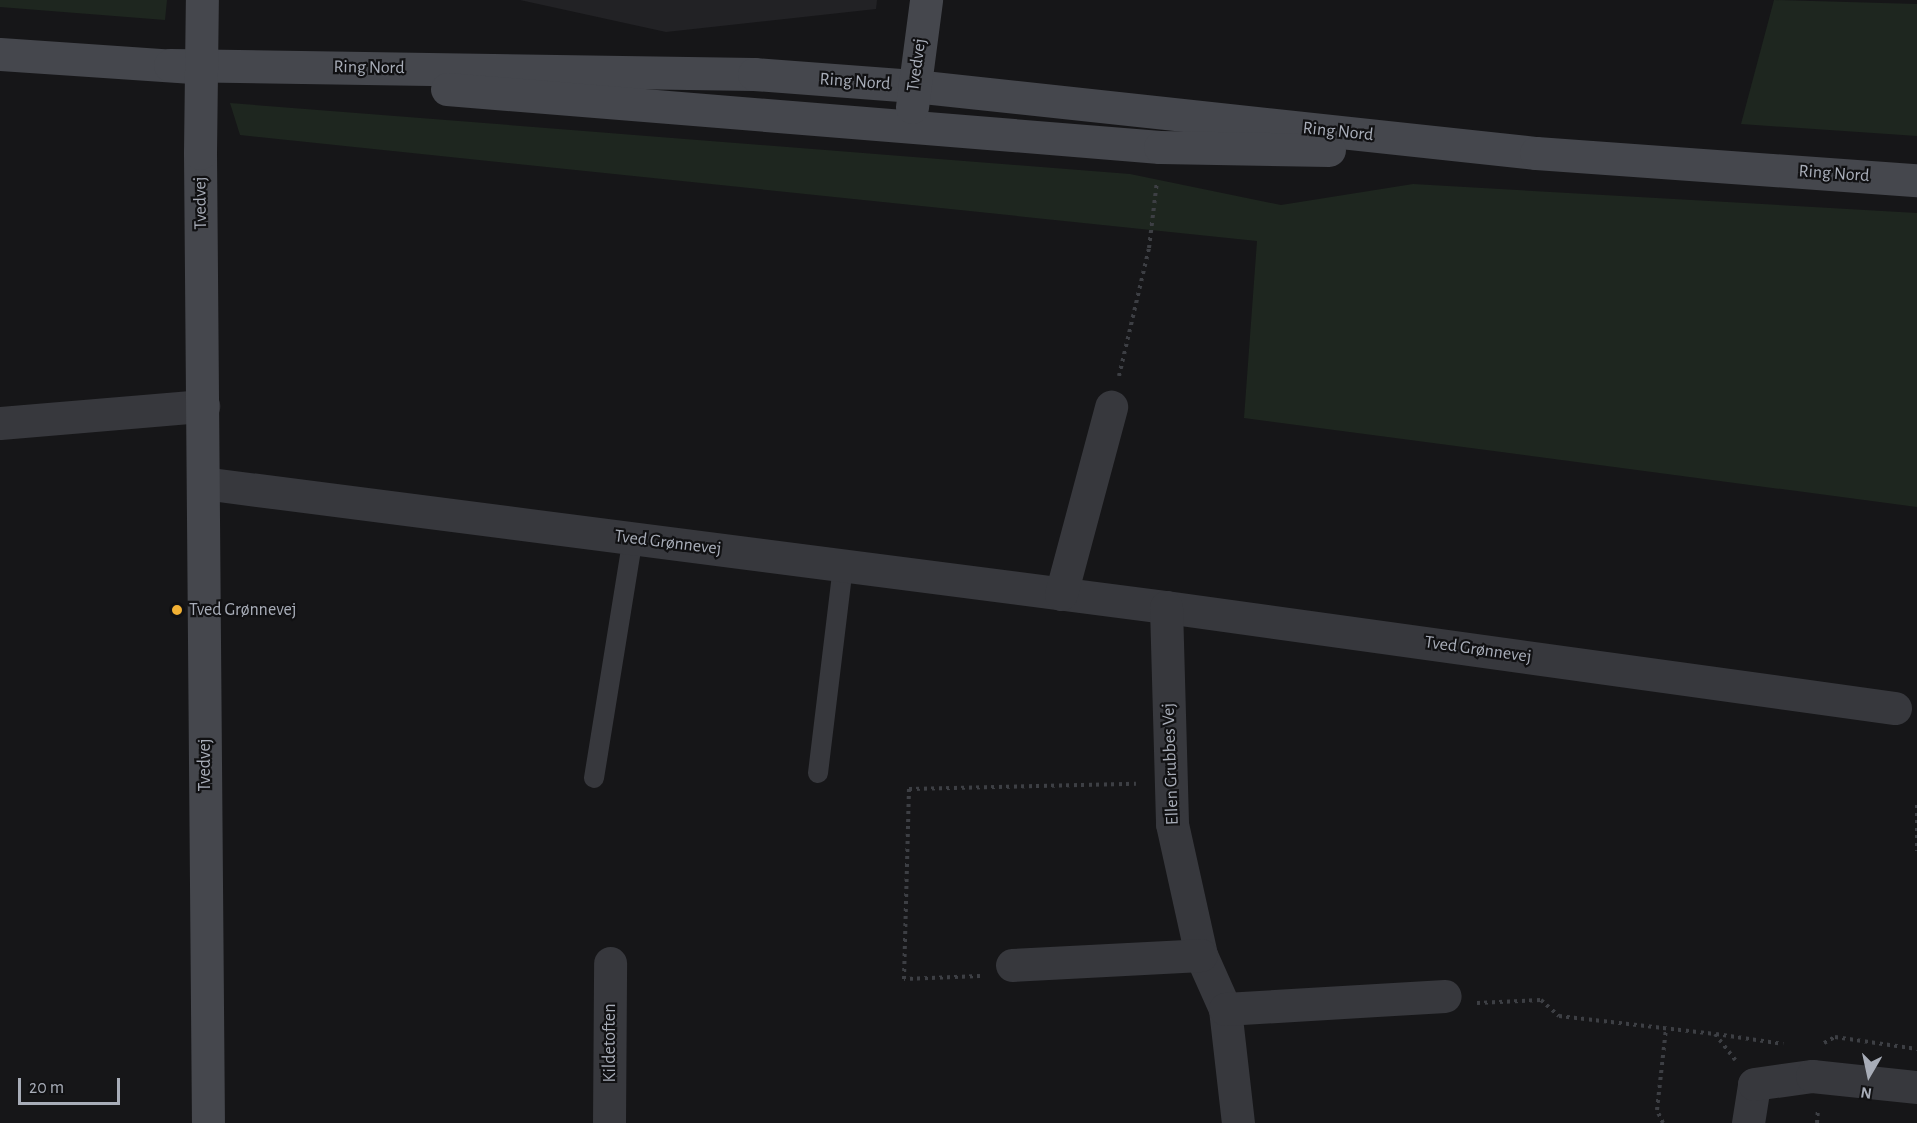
<!DOCTYPE html>
<html>
<head>
<meta charset="utf-8">
<style>
	body { margin:0 }
	#map { position:relative; width:1917px; height:1123px; overflow:hidden; background:#161618; font-family:"Alegreya Sans",sans-serif }
	div>[style] { position:absolute }
	[style*='--x'] { left:calc(var(--x)*1px); top:calc(var(--y)*1px); width:calc(var(--w)*1px); rotate:calc(var(--a)*1deg) }
	.built>* { inset:0; background:#222225 }
	.green>* { inset:0; background:#1e261f }
	.path>* { height:4px; margin-top:-2px; transform-origin:0; background:repeating-linear-gradient(90deg,#3d3f44 0 3px,transparent 0 7.5px) }
	.lane>* { height:20px; margin:-10px; padding:0 10px; transform-origin:10px; border-radius:10px; background:#37383d }
	.street>* { height:33px; margin:-16.5px; padding:0 16.5px; transform-origin:16.5px; border-radius:16.5px; background:#37383d }
	.secondary>* { height:33px; margin:-16.5px; padding:0 16.5px; transform-origin:16.5px; border-radius:16.5px; background:#45474d }
	.secondary-bridge>* { height:33px; margin:-16.5px; padding:0 16.5px; transform-origin:16.5px; border-radius:16.5px; background:#45474d }
	.dots>* { width:16px; height:16px; translate:-50% -50%; box-sizing:border-box; border:3px solid #111113; border-radius:50% }
	span { translate:-50% -50%; white-space:nowrap; text-align:center; line-height:1.15; -webkit-text-stroke:4.5px #111113; paint-order:stroke }
	.street-label { font-size:18px; color:#a8adb8 }
	.poi-label { font-size:18px; color:#a8adb8 }
	.left { translate:0 -50%; text-align:left }
	.north { position:absolute; left:1839px; top:1045px; width:60px; height:60px; -webkit-text-stroke:4px #111113; paint-order:stroke; rotate:189deg; font-size:16px; font-weight:700; line-height:24px; text-align:center; color:#a8adb8 }
	.north::after { content:''; display:block; margin:auto; width:21px; height:27px; background:#a8adb8; clip-path:polygon(50% 0,100% 100%,50% 72%,0 100%) }
	.scale { position:absolute; left:18px; top:1078px; width:102px; height:27px; box-sizing:border-box; border:3px solid #a8adb8; border-top:0; padding-left:8px; font-size:18px; line-height:21px; white-space:nowrap; color:#a8adb8; -webkit-text-stroke:4px #111113; paint-order:stroke }
</style>
</head>
<body>
<div id="map">
	<div class="built">
		<div style="clip-path:polygon(520px 0,877px 0,876px 9px,666px 32px)"></div>
	</div>
	<div class="green">
		<div style="clip-path:polygon(0 0,167px 0,165px 20px,0 7px)"></div>
		<div style="clip-path:polygon(1774px 0,1917px 4px,1917px 136px,1741px 124px)"></div>
		<div style="clip-path:polygon(230px 103px,1130px 174px,1281px 205px,1413px 184px,1917px 213px,1917px 507px,1244px 418px,1257px 241px,240px 135px)"></div>
	</div>
	<div class="path">
		<div style="--x:1119;--y:376;--w:131;--a:-76.8"></div>
		<div style="--x:1149;--y:248;--w:67;--a:-83.2"></div>
		<div style="--x:1917;--y:805;--w:46;--a:90"></div>
		<div style="--x:980;--y:976;--w:76;--a:177.7"></div>
		<div style="--x:904;--y:979;--w:190;--a:-88.5"></div>
		<div style="--x:909;--y:789;--w:227;--a:-1.3"></div>
		<div style="--x:1477;--y:1003;--w:64;--a:-2.7"></div>
		<div style="--x:1541;--y:1000;--w:24;--a:42"></div>
		<div style="--x:1559;--y:1016;--w:157;--a:6.6"></div>
		<div style="--x:1715;--y:1034;--w:33;--a:52"></div>
		<div style="--x:1716;--y:1034;--w:68;--a:8.5"></div>
		<div style="--x:1824;--y:1043;--w:13;--a:-29"></div>
		<div style="--x:1835;--y:1037;--w:83;--a:8.3"></div>
		<div style="--x:1663;--y:1123;--w:14;--a:-115"></div>
		<div style="--x:1657;--y:1110;--w:82;--a:-83.7"></div>
		<div style="--x:1817;--y:1123;--w:14;--a:-86"></div>
	</div>
	<div class="lane">
		<div style="--x:818;--y:773;--w:209;--a:-83.1"></div>
		<div style="--x:594;--y:778;--w:243;--a:-80.8"></div>
	</div>
	<div class="street">
		<div style="--x:0;--y:423;--w:204;--a:-4.8"></div>
		<div style="--x:203;--y:483;--w:971;--a:7.34"></div>
		<div style="--x:1166;--y:607;--w:736;--a:7.89"></div>
		<div style="--x:1061;--y:594;--w:194;--a:-75"></div>
		<div style="--x:1166;--y:607;--w:217;--a:88.4"></div>
		<div style="--x:1172;--y:824;--w:134;--a:77.5"></div>
		<div style="--x:1201;--y:955;--w:59;--a:66"></div>
		<div style="--x:1225;--y:1009;--w:115;--a:83.5"></div>
		<div style="--x:1012;--y:965;--w:189;--a:-3"></div>
		<div style="--x:1225;--y:1009;--w:220;--a:-3.4"></div>
		<div style="--x:609;--y:1123;--w:160;--a:-89.6"></div>
		<div style="--x:1748;--y:1123;--w:39;--a:-81"></div>
		<div style="--x:1754;--y:1084;--w:59;--a:-7.9"></div>
		<div style="--x:1812;--y:1076;--w:106;--a:6"></div>
	</div>
	<div class="secondary">
		<div style="--x:0;--y:54;--w:193;--a:3.9"></div>
		<div style="--x:170;--y:65;--w:584;--a:0.88"></div>
		<div style="--x:754;--y:74;--w:160;--a:4.3"></div>
		<div style="--x:914;--y:86;--w:626;--a:6.15"></div>
		<div style="--x:1536;--y:153;--w:382;--a:4.1"></div>
		<div style="--x:447;--y:89;--w:715;--a:4.65"></div>
		<div style="--x:1160;--y:147;--w:169;--a:1"></div>
		<div style="--x:912;--y:107;--w:108;--a:-82.5"></div>
		<div style="--x:200;--y:153;--w:970;--a:89.53"></div>
	</div>
	<div class="secondary-bridge">
		<div style="--x:200;--y:153;--w:153;--a:-89.3"></div>
	</div>
	<div class="dots">
		<div style="left:177px;top:610px;background:#f2b134"></div>
	</div>
	<div class="street-label">
		<span style="left:917px;top:65px;rotate:-82deg">Tvedvej</span>
		<span style="left:369px;top:68px;rotate:1deg">Ring Nord</span>
		<span style="left:855px;top:82px;rotate:4deg">Ring Nord</span>
		<span style="left:1338px;top:132px;rotate:6deg">Ring Nord</span>
		<span style="left:1834px;top:174px;rotate:4deg">Ring Nord</span>
		<span style="left:201px;top:203px;rotate:-91deg">Tvedvej</span>
		<span style="left:668px;top:543px;rotate:7deg">Tved Grønnevej</span>
		<span style="left:1478px;top:650px;rotate:8deg">Tved Grønnevej</span>
		<span style="left:1171px;top:764px;rotate:-92deg">Ellen Grubbes Vej</span>
		<span style="left:205px;top:765px;rotate:-90deg">Tvedvej</span>
		<span style="left:610px;top:1043px;rotate:-90deg">Kildetoften</span>
	</div>
	<div class="poi-label">
		<span class="left" style="left:189px;top:610px">Tved Grønnevej</span>
	</div>
	<div class="north">N</div>
	<div class="scale">20 m</div>
</div>
</body>
</html>
